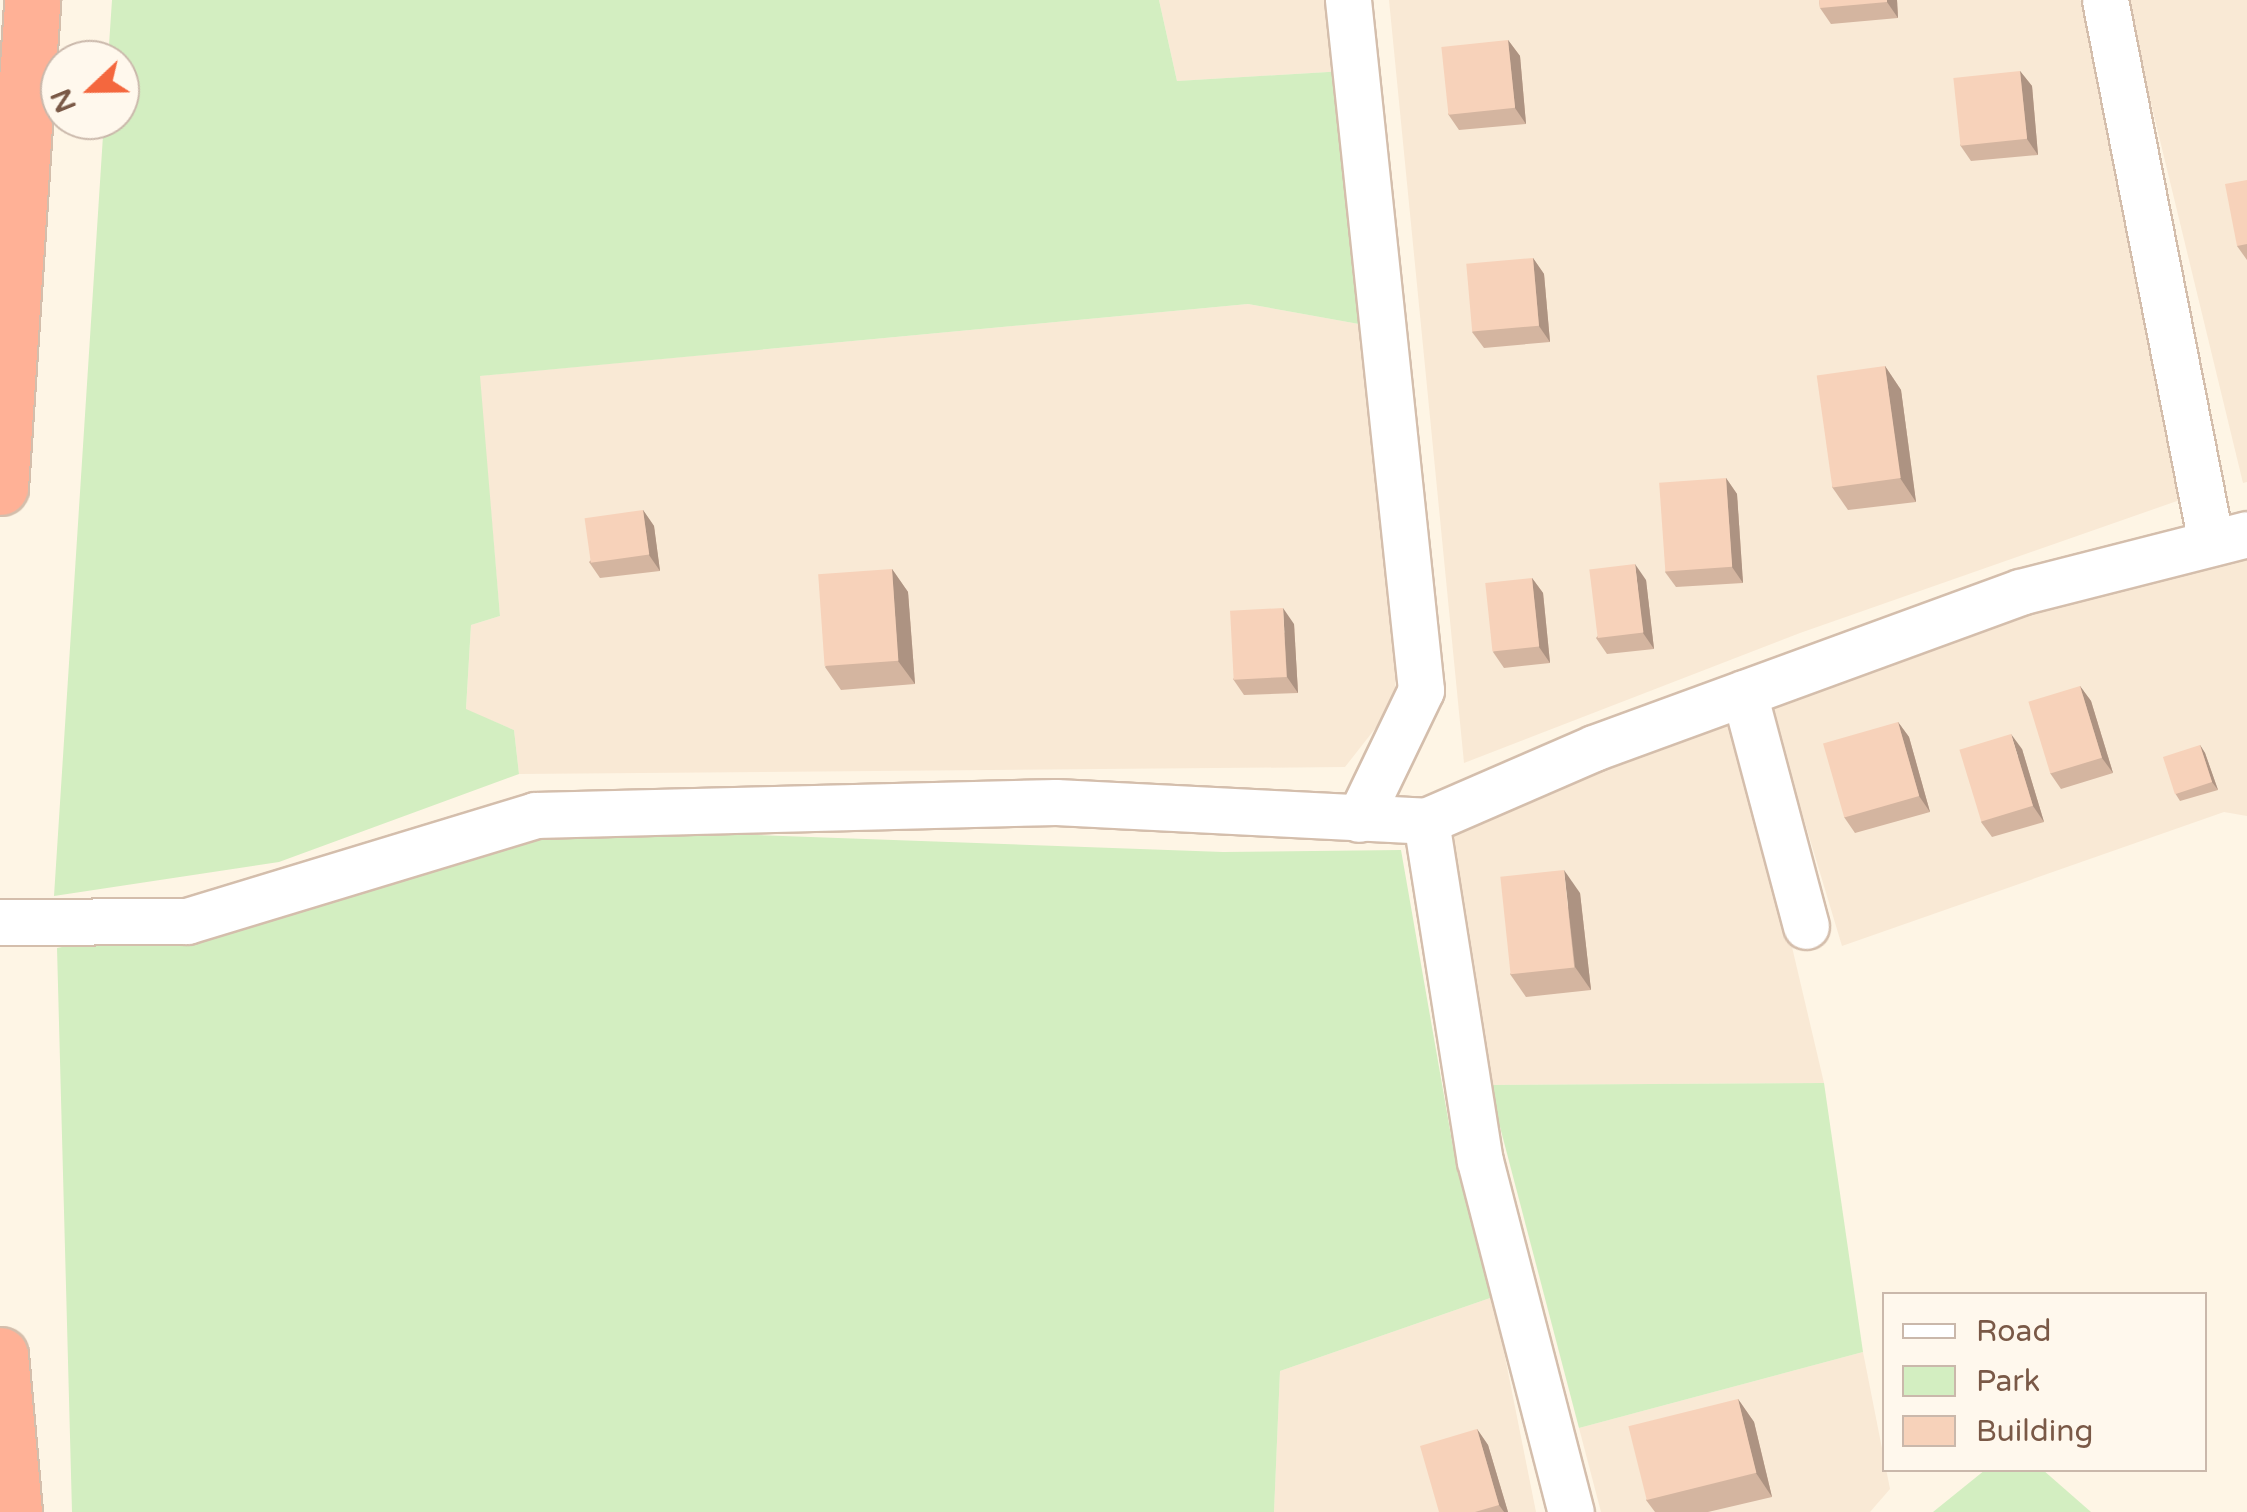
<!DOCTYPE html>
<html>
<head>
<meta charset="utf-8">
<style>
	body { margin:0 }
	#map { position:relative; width:2247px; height:1512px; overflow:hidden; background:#fef5e5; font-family:"Varela Round",sans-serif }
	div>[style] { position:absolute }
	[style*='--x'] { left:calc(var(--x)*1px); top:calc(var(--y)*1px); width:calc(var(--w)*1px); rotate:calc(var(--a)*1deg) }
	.residential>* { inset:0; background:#f9e9d5 }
	.green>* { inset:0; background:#d3eec1 }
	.roads { filter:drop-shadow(2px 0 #d4beac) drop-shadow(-2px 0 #d4beac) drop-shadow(0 2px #d4beac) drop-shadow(0 -2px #d4beac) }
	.minor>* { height:45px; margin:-22.5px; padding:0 22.5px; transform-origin:22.5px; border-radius:22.5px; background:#fff }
	.highway>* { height:55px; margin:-27.5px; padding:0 27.5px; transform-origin:27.5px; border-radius:27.5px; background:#ffb196 }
	.wall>* { inset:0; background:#d4b5a0 }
	.shaded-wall>* { inset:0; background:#ad9382 }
	.building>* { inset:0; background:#f7d2ba; transform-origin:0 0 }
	span { translate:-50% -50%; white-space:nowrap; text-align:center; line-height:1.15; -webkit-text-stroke:9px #fff8ed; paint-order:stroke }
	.legend { position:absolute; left:1882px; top:1292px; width:325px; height:180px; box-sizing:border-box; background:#fff8ed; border:2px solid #cab8ab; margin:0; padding:12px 18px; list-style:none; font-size:30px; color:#7a5947 }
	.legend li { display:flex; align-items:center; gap:20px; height:50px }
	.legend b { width:50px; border:2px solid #cab8ab }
	.north { position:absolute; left:40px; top:40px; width:100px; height:100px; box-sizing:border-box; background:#fff8ed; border:2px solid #cab8ab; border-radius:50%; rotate:248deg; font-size:28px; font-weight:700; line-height:40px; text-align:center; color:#7a5947 }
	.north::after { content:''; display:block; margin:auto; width:35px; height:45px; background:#f4673e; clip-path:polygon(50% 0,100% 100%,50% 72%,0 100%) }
</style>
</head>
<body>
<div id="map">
	<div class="residential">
		<div style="clip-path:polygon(1159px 0,1339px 0,1345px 71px,1177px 81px)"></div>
		<div style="clip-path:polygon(1389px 0,2080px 0,2197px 494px,1800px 633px,1464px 763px)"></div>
		<div style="clip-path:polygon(2126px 0,2247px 0,2247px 482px,2243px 483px)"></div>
		<div style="clip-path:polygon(1248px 304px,1381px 328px,1396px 702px,1345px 767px,519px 774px,514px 730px,466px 710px,471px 625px,500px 616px,479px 376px)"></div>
		<div style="clip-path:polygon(2247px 529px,2247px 816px,2224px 812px,1842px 946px,1769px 703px)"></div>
		<div style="clip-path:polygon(1736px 709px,1824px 1083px,1489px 1085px,1439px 828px)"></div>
		<div style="clip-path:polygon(1493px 1297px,1536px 1512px,1274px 1512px,1280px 1371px)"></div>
		<div style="clip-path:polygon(1863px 1352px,1890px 1489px,1870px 1512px,1601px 1512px,1579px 1428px)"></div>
	</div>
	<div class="green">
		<div style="clip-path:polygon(112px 0,1159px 0,1177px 81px,1345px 71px,1381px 328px,1248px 304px,480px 376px,500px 616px,471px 625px,466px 709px,514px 730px,519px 774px,279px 862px,54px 896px,104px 120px,120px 120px,120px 60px,108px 60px)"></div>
		<div style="clip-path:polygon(536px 827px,1223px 852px,1401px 850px,1453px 1147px,1493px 1297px,1280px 1371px,1274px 1512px,72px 1512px,57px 948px,305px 897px)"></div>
		<div style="clip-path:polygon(1824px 1083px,1863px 1352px,1579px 1428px,1489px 1085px)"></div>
		<div style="clip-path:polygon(1985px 1470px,2043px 1470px,2091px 1512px,1933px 1512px)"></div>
	</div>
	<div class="roads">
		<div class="minor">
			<div style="--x:1348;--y:0;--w:694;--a:83.96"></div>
			<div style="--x:1421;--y:690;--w:143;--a:115.7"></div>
			<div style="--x:2105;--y:0;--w:553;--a:78.95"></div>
			<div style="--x:1744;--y:693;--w:241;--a:75.1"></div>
			<div style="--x:1426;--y:821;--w:344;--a:81"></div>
			<div style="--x:1480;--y:1161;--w:363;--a:75.5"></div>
			<div style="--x:0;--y:922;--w:187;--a:-0.3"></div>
			<div style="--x:187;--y:921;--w:364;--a:-16.9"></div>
			<div style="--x:535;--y:815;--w:521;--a:-1.43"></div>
			<div style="--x:1056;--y:802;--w:370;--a:2.9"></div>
			<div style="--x:1426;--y:821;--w:183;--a:-23.5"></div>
			<div style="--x:1594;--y:748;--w:454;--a:-20.1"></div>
			<div style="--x:2020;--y:592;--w:234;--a:-14.3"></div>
		</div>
		<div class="highway">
			<div style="--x:0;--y:487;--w:488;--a:-86.2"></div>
			<div style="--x:0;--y:1355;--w:158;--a:84.9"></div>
		</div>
	</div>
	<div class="wall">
		<div style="clip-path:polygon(1819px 0,1897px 0,1898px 18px,1831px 24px,1820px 8px)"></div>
		<div style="clip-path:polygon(1508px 40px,1520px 56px,1526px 124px,1459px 130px,1448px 114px)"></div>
		<div style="clip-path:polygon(2020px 71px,2032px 86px,2038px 155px,1971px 161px,1960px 145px)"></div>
		<div style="clip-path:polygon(2247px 180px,2247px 260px,2237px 246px)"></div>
		<div style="clip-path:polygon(1533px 258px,1544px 274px,1550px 342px,1484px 348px,1472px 332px)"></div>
		<div style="clip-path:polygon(1885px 366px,1901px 390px,1916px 502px,1848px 510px,1832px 487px)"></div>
		<div style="clip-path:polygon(1726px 478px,1737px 494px,1743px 583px,1676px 587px,1665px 572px)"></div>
		<div style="clip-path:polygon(643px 510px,654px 526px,660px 571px,600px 578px,589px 562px)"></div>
		<div style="clip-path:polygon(892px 569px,908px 592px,915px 684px,841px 690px,825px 667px)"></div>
		<div style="clip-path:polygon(1532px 578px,1543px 593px,1550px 663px,1504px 668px,1493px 652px)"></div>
		<div style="clip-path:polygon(1646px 580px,1654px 649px,1607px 654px,1596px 638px)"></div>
		<div style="clip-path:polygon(1294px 624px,1298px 693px,1244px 695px,1233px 679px)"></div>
		<div style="clip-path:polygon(2080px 686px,2091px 701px,2113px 773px,2061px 789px,2050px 773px)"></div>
		<div style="clip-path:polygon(1898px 722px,1909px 737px,1930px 812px,1855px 833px,1844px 817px)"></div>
		<div style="clip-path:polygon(2200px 745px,2205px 753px,2218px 790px,2180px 801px,2175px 793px)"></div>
		<div style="clip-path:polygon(2022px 749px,2044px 822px,1992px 837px,1981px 822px)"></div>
		<div style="clip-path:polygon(1580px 893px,1591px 990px,1526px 997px,1510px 974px)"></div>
		<div style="clip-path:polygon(1738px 1399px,1754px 1422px,1772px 1497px,1708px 1512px,1655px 1512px,1646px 1500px)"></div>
		<div style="clip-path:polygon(1477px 1429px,1488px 1445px,1508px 1512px,1439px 1512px)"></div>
	</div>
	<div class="shaded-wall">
		<div style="clip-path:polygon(1887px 0,1897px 0,1898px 18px,1887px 2px)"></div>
		<div style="clip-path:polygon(1508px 40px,1520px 56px,1526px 124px,1515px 108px)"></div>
		<div style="clip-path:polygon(2020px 71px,2032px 86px,2038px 155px,2027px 139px)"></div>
		<div style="clip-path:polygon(1533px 258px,1544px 274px,1550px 342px,1539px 326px)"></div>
		<div style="clip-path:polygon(1885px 366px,1901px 390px,1916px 502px,1900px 478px)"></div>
		<div style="clip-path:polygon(1726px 478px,1737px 494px,1743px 583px,1732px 567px)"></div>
		<div style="clip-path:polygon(643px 510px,654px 526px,660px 571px,649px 555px)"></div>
		<div style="clip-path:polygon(1635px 564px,1646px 580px,1654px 649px,1643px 633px)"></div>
		<div style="clip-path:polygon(892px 569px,908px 592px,915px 684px,898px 661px)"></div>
		<div style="clip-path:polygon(1532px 578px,1543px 593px,1550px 663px,1539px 647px)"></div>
		<div style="clip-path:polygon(1283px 608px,1294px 624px,1298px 693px,1287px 677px)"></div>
		<div style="clip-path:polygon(2080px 686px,2091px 701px,2113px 773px,2102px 758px)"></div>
		<div style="clip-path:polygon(1898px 722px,1909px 737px,1930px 812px,1919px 796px)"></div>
		<div style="clip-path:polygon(2011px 734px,2022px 749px,2044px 822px,2033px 806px)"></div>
		<div style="clip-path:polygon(2200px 745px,2205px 753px,2218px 790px,2212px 782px)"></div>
		<div style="clip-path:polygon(1564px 870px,1580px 893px,1591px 990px,1575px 967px)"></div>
		<div style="clip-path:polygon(1738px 1399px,1754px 1422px,1772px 1497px,1756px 1473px)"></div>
		<div style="clip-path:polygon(1477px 1429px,1488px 1445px,1508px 1512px,1504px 1512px,1499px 1505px)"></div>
	</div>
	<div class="building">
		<div style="clip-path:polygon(1819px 0,1887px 0,1887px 2px,1820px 8px)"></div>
		<div style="left:1508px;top:40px;width:68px;height:67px;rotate:84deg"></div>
		<div style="left:2020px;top:71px;width:68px;height:67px;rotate:84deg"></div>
		<div style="clip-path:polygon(2247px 180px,2247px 244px,2237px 246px,2225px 184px)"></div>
		<div style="left:1533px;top:258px;width:68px;height:67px;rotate:85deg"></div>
		<div style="left:1885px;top:366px;width:113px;height:69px;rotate:82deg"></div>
		<div style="left:1726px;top:478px;width:89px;height:67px;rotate:86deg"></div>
		<div style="left:643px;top:510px;width:45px;height:59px;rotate:82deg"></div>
		<div style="left:1635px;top:564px;width:69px;height:46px;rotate:83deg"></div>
		<div style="left:892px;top:569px;width:92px;height:74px;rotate:86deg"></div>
		<div style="left:1532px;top:578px;width:69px;height:47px;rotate:84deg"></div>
		<div style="left:1283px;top:608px;width:69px;height:53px;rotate:87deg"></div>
		<div style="left:2080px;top:686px;width:75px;height:54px;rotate:73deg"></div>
		<div style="left:1898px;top:722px;width:77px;height:78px;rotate:74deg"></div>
		<div style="left:2011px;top:734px;width:75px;height:54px;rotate:73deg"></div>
		<div style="left:2200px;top:745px;width:39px;height:39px;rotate:72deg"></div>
		<div style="left:1564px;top:870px;width:98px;height:64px;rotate:84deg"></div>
		<div style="left:1738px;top:1399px;width:76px;height:113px;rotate:76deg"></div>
		<div style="clip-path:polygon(1477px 1429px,1499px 1505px,1475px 1512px,1439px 1512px,1420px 1446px)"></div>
	</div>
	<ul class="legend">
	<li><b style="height:12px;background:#fff"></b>Road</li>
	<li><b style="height:28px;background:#d3eec1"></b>Park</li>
	<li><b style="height:28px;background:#f7d2ba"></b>Building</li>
	</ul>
	<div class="north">N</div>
</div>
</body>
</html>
